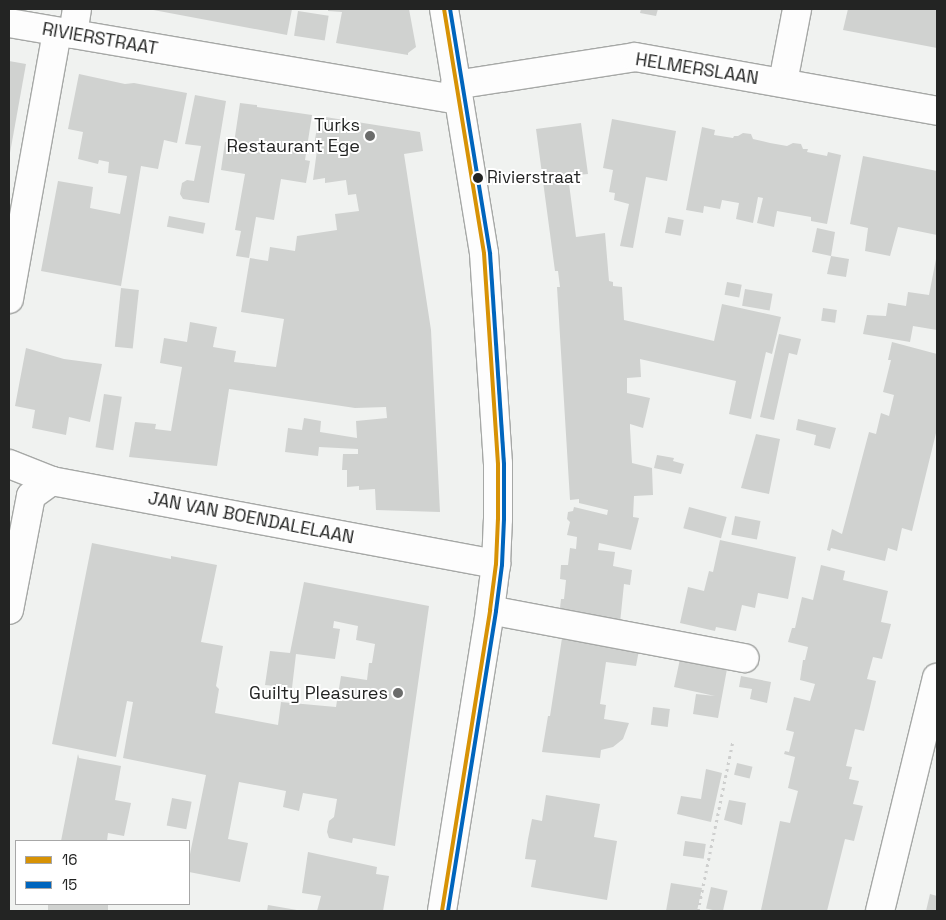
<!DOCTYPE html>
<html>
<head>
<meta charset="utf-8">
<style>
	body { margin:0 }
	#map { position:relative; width:946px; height:920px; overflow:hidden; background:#f0f2f0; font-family:"Space Grotesk",sans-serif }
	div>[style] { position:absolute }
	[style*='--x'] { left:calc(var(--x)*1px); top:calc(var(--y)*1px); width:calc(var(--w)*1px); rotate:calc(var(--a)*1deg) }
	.building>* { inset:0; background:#d0d2d0; transform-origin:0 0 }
	.path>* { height:3px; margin-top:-1.5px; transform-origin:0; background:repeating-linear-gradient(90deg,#cecfce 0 2.5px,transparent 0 6.5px) }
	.roads { filter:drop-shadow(1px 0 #a6a8a6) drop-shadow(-1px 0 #a6a8a6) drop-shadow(0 1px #a6a8a6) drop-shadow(0 -1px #a6a8a6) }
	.minor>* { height:28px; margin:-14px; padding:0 14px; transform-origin:14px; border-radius:14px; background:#fdfdfd }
	.bus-1>* { height:4px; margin:-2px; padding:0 2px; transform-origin:2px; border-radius:2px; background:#d79205 }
	.bus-2>* { height:4px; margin:-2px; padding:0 2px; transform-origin:2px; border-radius:2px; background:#0065bd }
	.dots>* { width:14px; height:14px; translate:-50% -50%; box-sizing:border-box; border:2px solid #fff; border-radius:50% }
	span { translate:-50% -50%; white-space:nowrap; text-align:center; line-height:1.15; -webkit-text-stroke:4px #fff; paint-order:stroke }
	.bus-label { font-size:17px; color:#232423 }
	.left { translate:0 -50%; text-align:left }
	.street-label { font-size:18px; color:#232423 }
	.poi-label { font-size:18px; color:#232423 }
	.right { translate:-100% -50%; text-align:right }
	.frame { position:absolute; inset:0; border:10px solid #232423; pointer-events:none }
	.legend { position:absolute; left:15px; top:840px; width:175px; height:65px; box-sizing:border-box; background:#fff; border:1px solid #a7a7a7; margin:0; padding:6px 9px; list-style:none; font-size:15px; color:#232423 }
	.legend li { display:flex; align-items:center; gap:10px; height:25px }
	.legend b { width:25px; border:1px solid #a7a7a7 }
</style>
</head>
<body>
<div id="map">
	<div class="building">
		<div style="clip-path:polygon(148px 9px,292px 9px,287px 35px)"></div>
		<div style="clip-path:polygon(328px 9px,409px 9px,416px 47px,408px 53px,408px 55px,336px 43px,342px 12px,328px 11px)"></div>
		<div style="clip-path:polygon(641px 9px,658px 9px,656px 16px,640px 13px)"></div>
		<div style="clip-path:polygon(848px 9px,937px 9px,937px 48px,843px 30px)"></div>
		<div style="left:298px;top:11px;width:31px;height:25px;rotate:9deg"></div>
		<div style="clip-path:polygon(9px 61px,26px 64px,10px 153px,9px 153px)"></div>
		<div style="clip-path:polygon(79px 74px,125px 84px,134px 83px,187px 93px,177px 143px,164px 140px,158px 169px,141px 166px,121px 286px,41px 271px,58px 181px,93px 187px,90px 208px,120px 214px,127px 176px,108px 173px,109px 162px,99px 160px,98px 164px,78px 159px,83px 132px,68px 129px)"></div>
		<div style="clip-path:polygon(195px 95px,226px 101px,209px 203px,183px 199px,180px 194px,182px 183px,187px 180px,194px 181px,201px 146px,185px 144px)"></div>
		<div style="clip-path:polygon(240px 103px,257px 105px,257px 107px,312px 115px,305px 160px,310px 161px,306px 183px,281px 179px,274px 220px,256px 217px,249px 258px,236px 256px,241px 231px,235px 230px,245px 174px,221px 170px,225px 142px,234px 143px)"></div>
		<div style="clip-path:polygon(319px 116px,420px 132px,423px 151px,404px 154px,431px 330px,440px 512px,376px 510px,375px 489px,359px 490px,359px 486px,347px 487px,347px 470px,342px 470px,343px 454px,358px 454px,358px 449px,319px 447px,318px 456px,285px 452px,288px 428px,302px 430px,304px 418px,321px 421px,320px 432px,357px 438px,356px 421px,387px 418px,386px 407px,355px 408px,229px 389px,217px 466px,129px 457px,135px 422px,156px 424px,155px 429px,171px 431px,182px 367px,160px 363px,164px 338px,187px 342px,190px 322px,217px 327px,213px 347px,236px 351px,234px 362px,276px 367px,284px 319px,241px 312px,250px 258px,268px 261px,270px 247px,295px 251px,297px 236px,337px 230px,335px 214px,359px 211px,356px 194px,348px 195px,346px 180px,325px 183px,325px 178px,313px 180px,317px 150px,313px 151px)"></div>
		<div style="clip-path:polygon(612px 119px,676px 131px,667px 181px,646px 177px,633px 248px,620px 246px,629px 204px,614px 200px,615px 193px,609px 192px,613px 170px,603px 168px)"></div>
		<div style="clip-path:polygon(581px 123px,588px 174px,568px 176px,576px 237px,605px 233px,609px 281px,613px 282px,613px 286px,622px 287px,624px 320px,714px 341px,722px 304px,781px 317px,772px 354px,766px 352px,751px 419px,729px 414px,736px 381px,640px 359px,641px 377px,627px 378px,627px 393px,650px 398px,643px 428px,630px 424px,630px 428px,632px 463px,652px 468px,653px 495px,634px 496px,633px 517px,639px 518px,631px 550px,599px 543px,598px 550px,615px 552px,613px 566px,632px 570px,630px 585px,624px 584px,620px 623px,583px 619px,584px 613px,560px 608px,561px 599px,564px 599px,566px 580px,560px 579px,561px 565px,568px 565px,570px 548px,576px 549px,577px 537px,567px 535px,570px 522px,567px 519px,568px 512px,573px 511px,574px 507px,607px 515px,608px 510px,579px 503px,579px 499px,570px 500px,557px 287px,560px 287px,558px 271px,555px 271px,536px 129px)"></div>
		<div style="clip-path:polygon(702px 127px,715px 130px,714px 135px,733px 138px,734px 136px,738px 136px,743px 133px,751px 134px,753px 139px,770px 143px,787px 146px,793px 143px,801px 144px,803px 149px,808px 149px,807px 152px,827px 156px,828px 152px,841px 155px,827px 224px,811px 221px,811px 217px,777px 211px,774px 227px,757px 223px,763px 198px,758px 197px,753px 223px,736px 219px,739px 203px,722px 200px,720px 209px,704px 206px,703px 213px,686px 210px)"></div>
		<div style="clip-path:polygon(863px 156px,937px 171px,937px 235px,898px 227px,890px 256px,865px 251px,868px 228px,850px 224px)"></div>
		<div style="left:169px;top:216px;width:37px;height:11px;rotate:11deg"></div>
		<div style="left:668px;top:217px;width:16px;height:16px;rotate:11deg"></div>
		<div style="clip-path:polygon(817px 228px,835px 232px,831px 256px,849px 259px,846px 277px,827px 274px,831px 256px,812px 252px)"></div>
		<div style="clip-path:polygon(936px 259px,937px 330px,913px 326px,910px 342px,863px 334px,867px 315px,886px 316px,888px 303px,906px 306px,908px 292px,929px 295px)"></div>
		<div style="left:727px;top:282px;width:15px;height:13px;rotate:11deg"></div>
		<div style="left:121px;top:288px;width:18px;height:59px;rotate:6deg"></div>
		<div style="left:745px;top:289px;width:28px;height:17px;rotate:10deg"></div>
		<div style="left:823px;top:308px;width:14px;height:13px;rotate:8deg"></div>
		<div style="clip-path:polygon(779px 334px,801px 339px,797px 355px,789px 353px,774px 420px,760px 417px)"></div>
		<div style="clip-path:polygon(892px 342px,937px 354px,937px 429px,912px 531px,902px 528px,897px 551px,888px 548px,885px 561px,831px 548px,830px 551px,827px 550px,832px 529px,842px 534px,869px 432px,876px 434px,881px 413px,889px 416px,894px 395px,883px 392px,891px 360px,888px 360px)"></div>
		<div style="clip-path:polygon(26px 348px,64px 359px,102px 364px,90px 422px,69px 417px,66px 435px,32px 428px,35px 410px,15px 406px)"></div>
		<div style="left:104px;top:394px;width:18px;height:54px;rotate:9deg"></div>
		<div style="clip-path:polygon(798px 419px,836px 428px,830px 449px,814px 445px,816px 435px,796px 430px)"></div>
		<div style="clip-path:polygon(756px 434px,780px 439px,769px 494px,741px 488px)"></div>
		<div style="clip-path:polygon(657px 455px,674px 458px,673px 461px,684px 464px,681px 474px,654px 468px)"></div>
		<div style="left:689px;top:507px;width:39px;height:22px;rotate:15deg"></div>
		<div style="left:735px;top:516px;width:26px;height:19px;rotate:11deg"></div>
		<div style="clip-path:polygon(720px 540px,796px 557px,788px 599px,758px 593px,755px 608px,742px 605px,736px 631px,716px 627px,715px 631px,680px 623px,688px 587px,704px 591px,709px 571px,713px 572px)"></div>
		<div style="clip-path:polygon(92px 543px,171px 559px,171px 556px,217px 565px,201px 642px,223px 646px,216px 686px,219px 689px,215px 713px,278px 725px,281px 702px,336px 707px,341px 676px,367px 680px,369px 663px,372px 663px,375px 644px,356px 640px,358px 626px,334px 621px,333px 628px,340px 629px,335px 659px,296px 654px,292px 688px,265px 685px,270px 651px,290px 653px,304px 582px,429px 606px,395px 846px,353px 838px,352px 843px,329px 838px,327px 832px,329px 821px,334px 817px,337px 799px,303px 793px,299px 811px,283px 807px,286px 791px,239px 782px,228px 839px,248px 843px,240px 882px,189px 872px,189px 859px,206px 775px,123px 758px,133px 702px,127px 701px,116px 757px,52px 744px)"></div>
		<div style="clip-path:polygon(821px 565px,845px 571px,843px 580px,888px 591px,881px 622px,891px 624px,882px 659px,873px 657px,867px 679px,876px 681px,870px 707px,864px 731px,855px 729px,846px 766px,852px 767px,849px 779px,859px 781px,853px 804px,863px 806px,854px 841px,845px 839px,827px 911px,765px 911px,761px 910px,780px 821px,790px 823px,798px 791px,788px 788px,795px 757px,784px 754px,785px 751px,789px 752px,794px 732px,786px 730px,794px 697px,810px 701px,815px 684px,800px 680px,803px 660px,805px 660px,808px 647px,788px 642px,792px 628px,795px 628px,802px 597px,813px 600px)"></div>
		<div style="clip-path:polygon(562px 638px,639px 650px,636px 666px,606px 662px,600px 704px,606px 705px,604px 719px,629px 723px,623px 739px,613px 747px,601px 750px,600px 758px,542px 752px,548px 716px,550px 716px)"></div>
		<div style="clip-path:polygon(680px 659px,727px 669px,718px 718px,693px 714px,696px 694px,715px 696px,674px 687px)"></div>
		<div style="clip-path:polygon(741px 676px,771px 682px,767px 703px,750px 699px,752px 689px,739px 687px)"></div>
		<div style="left:653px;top:707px;width:17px;height:18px;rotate:7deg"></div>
		<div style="clip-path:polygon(78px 754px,79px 758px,121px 766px,115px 800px,131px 803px,124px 836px,108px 833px,107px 841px,61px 841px)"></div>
		<div style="left:737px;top:763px;width:16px;height:12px;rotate:14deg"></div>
		<div style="clip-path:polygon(706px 769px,722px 773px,711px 822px,677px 814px,681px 796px,701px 799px)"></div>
		<div style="clip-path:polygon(546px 795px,600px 804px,594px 837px,617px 841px,607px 900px,531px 887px,536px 860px,525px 859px,528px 839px,532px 819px,542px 821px)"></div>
		<div style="left:172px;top:798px;width:20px;height:28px;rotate:11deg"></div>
		<div style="clip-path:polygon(729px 800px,746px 803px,742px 825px,724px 820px)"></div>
		<div style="left:685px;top:841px;width:21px;height:15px;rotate:8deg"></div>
		<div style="clip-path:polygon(308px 852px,377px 867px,376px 874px,389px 876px,383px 911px,317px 911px,321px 896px,302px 893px)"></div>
		<div style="clip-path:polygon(671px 883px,702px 888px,697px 911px,666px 911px)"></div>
		<div style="left:711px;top:887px;width:17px;height:22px;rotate:13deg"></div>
		<div style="clip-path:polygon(930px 894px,937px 896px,937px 911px,926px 911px)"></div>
		<div style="left:48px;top:904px;width:60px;height:7px"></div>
		<div style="clip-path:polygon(268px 905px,297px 910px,297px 911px,267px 911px)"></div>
	</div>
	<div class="path">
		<div style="--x:698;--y:911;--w:175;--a:-78.4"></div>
	</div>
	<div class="roads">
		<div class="minor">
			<div style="--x:9;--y:23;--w:456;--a:9.7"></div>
			<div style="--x:73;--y:34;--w:25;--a:-81"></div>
			<div style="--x:783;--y:82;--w:74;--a:-79.1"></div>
			<div style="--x:455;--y:85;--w:182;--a:-8.8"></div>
			<div style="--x:635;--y:57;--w:307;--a:10.1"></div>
			<div style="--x:9;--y:299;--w:271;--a:-79.8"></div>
			<div style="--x:9;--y:464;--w:46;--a:21.6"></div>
			<div style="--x:52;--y:481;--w:452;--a:10.6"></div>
			<div style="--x:9;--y:610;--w:116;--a:-79.1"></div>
			<div style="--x:31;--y:496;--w:26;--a:-36"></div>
			<div style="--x:490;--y:610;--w:259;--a:10.7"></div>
			<div style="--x:442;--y:911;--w:305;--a:-80.9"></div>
			<div style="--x:490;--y:610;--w:46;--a:-82.6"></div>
			<div style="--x:496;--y:564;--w:45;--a:-87.5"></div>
			<div style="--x:498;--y:519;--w:55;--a:-90"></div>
			<div style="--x:498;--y:464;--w:211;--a:-93.8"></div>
			<div style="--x:484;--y:253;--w:247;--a:-99.3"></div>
			<div style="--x:880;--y:911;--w:240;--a:-76.3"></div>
		</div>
	</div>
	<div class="bus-1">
		<div style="--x:442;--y:911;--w:305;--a:-80.9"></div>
		<div style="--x:490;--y:610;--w:46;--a:-82.6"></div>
		<div style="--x:496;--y:564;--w:45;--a:-87.5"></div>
		<div style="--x:498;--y:519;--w:55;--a:-90"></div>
		<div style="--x:498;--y:464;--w:211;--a:-93.8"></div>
		<div style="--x:484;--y:253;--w:247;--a:-99.3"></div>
	</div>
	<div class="bus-2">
		<div style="--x:448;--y:911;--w:304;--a:-80.9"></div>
		<div style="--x:496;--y:611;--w:46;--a:-82.6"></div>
		<div style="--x:502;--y:565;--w:46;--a:-87.5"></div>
		<div style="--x:504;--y:519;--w:55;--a:-90"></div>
		<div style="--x:504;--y:464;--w:211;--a:-93.8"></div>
		<div style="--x:490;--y:253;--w:247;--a:-99.3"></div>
	</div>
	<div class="dots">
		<div style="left:370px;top:136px;background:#6b6c6b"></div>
		<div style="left:478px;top:178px;background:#232423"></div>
		<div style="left:398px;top:693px;background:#6b6c6b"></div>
	</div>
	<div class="bus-label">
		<span class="left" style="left:487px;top:178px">Rivierstraat</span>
	</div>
	<div class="street-label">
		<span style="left:100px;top:39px;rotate:10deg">RIVIERSTRAAT</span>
		<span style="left:697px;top:69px;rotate:9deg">HELMERSLAAN</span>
		<span style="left:251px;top:518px;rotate:11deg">JAN VAN BOENDALELAAN</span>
	</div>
	<div class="poi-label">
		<span class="right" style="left:360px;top:136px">Turks<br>Restaurant Ege</span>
		<span class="right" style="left:388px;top:693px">Guilty Pleasures</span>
	</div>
	<div class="frame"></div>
	<ul class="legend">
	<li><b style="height:6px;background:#d79205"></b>16</li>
	<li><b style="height:6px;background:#0065bd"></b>15</li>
	</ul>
</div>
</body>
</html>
